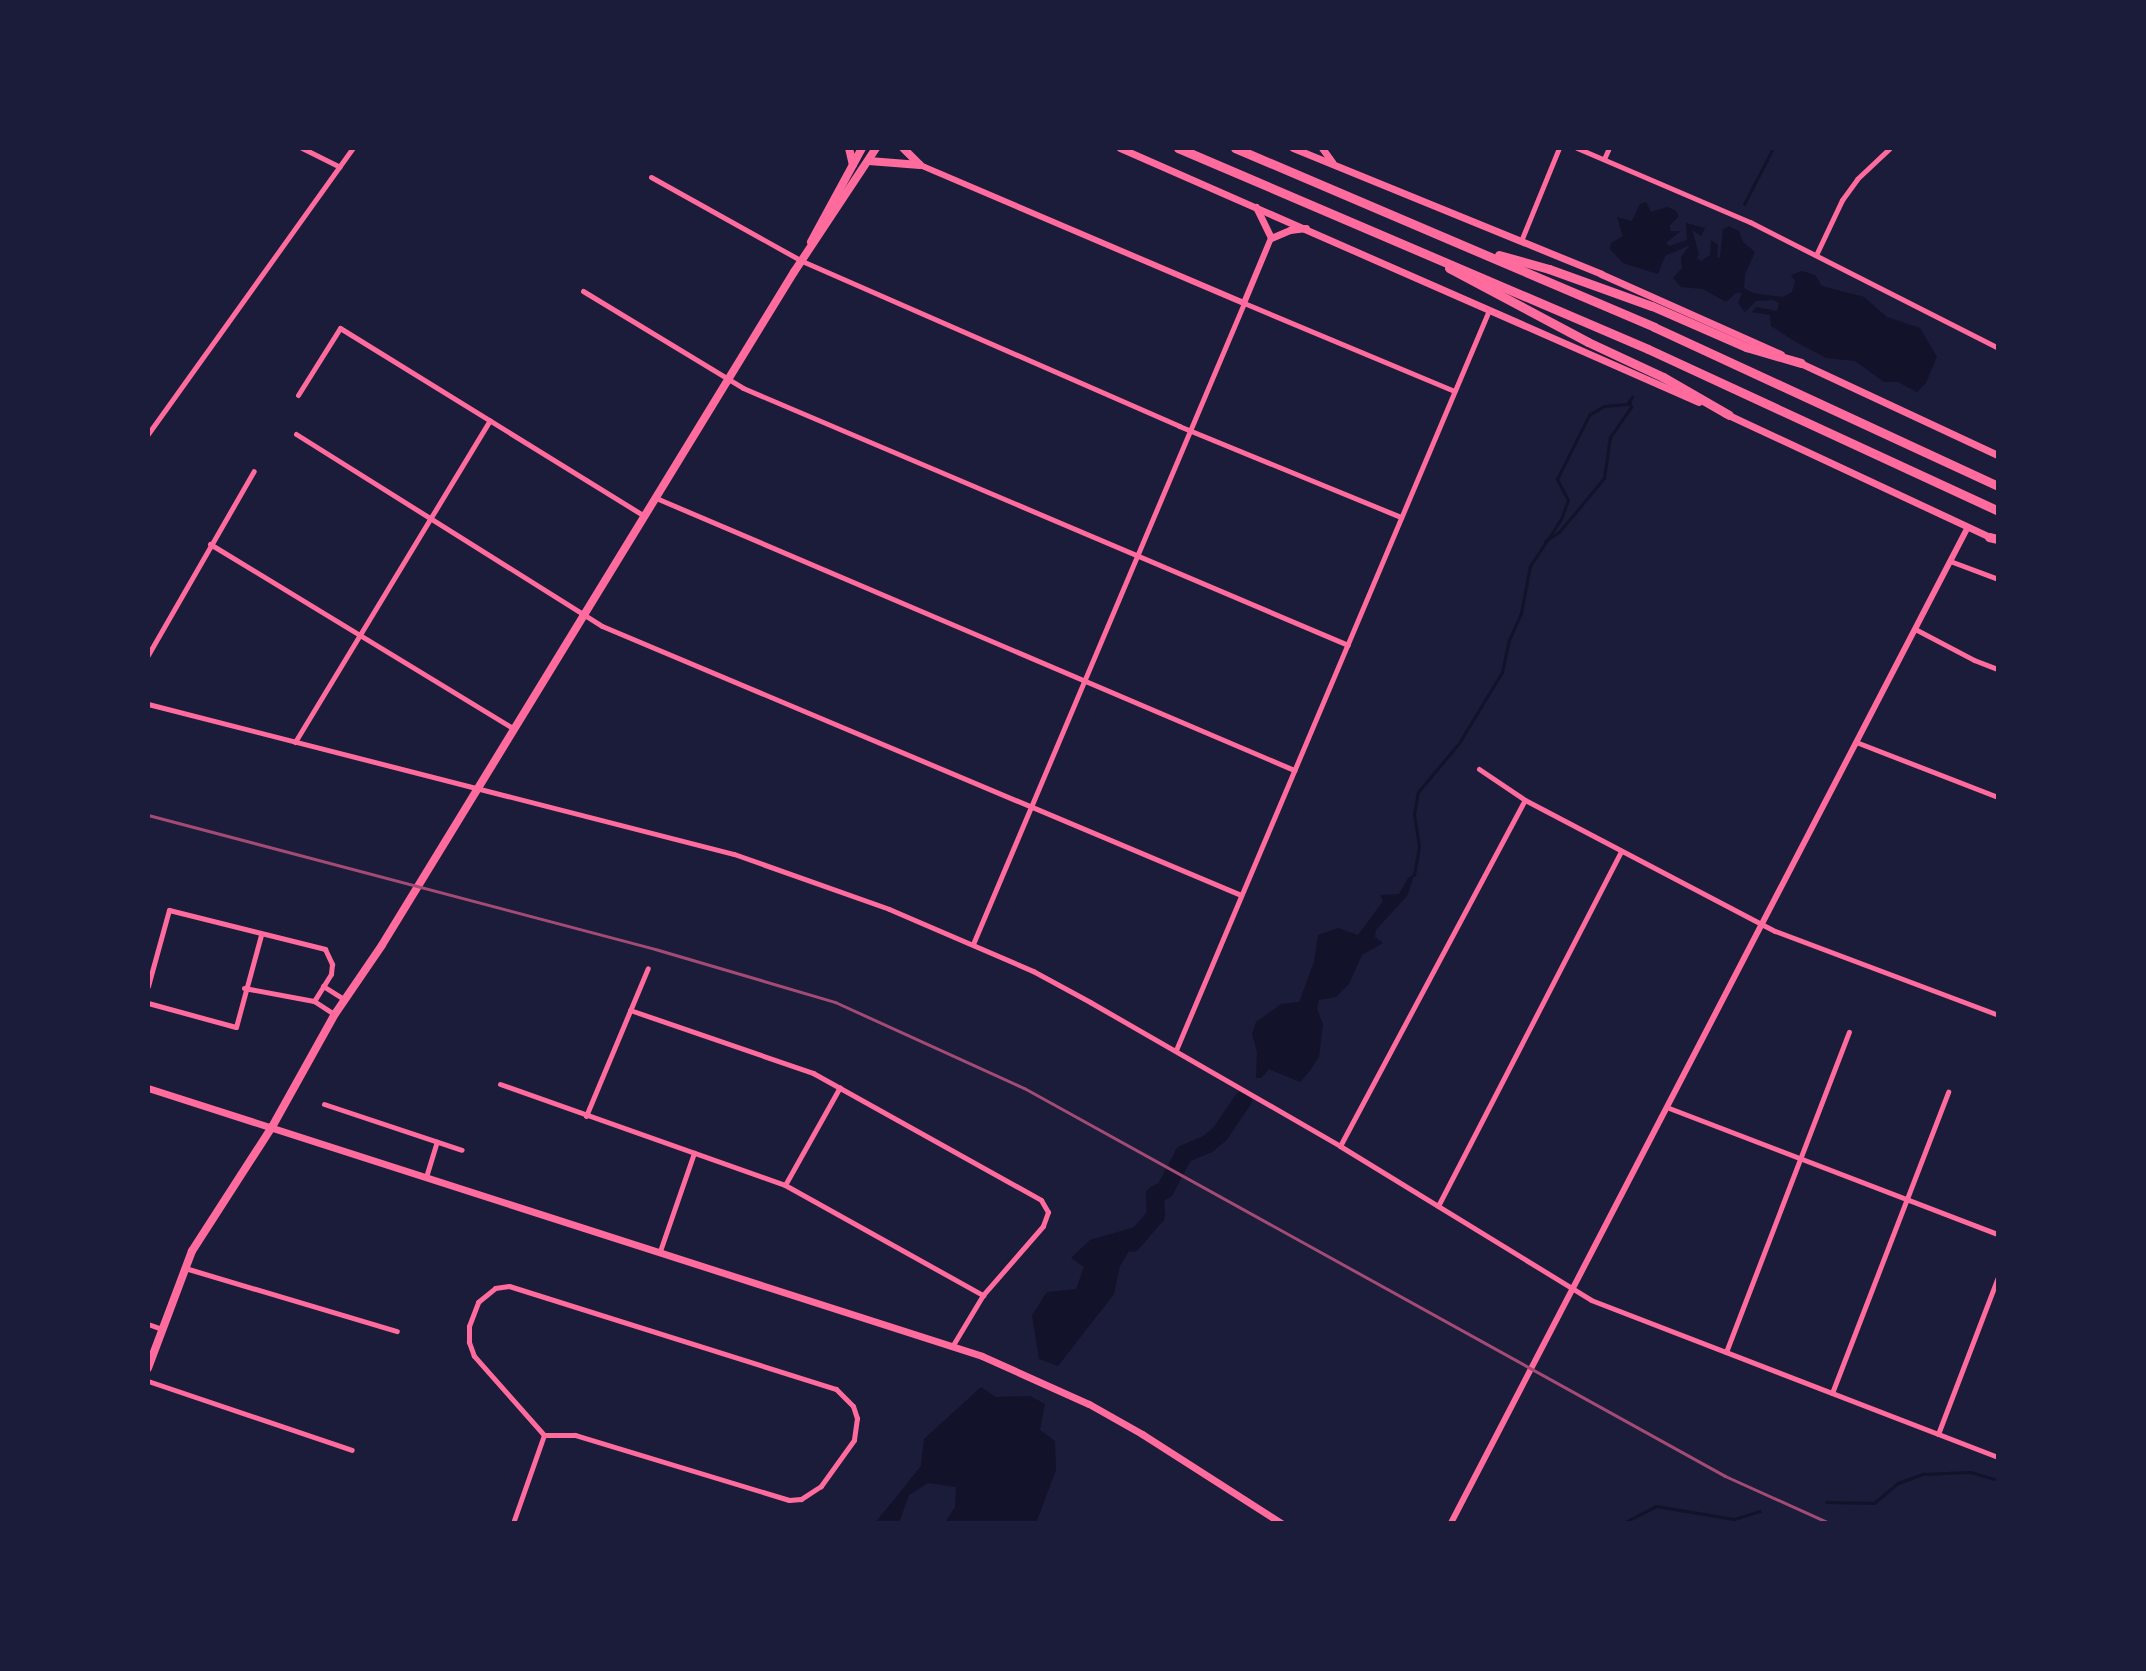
<!DOCTYPE html>
<html>
<head>
<meta charset="utf-8">
<style>
	body { margin:0 }
	#map { position:relative; width:2146px; height:1671px; overflow:hidden; background:#1b1b3a; font-family:"Alegreya Sans",sans-serif }
	div>[style] { position:absolute }
	[style*='--x'] { left:calc(var(--x)*1px); top:calc(var(--y)*1px); width:calc(var(--w)*1px); rotate:calc(var(--a)*1deg) }
	.water>* { inset:0; background:#12122b }
	.stream>* { height:3px; margin:-1.5px; padding:0 1.5px; transform-origin:1.5px; border-radius:1.5px; background:#12122b }
	.river>* { height:18px; margin:-9px; padding:0 9px; transform-origin:9px; border-radius:9px; background:#12122b }
	.minor>* { height:5px; margin:-2.5px; padding:0 2.5px; transform-origin:2.5px; border-radius:2.5px; background:#ff6b9d }
	.tertiary>* { height:6px; margin:-3px; padding:0 3px; transform-origin:3px; border-radius:3px; background:#ff6b9d }
	.secondary>* { height:7px; margin:-3.5px; padding:0 3.5px; transform-origin:3.5px; border-radius:3.5px; background:#ff6b9d }
	.primary>* { height:8px; margin:-4px; padding:0 4px; transform-origin:4px; border-radius:4px; background:#ff6b9d }
	.motorway>* { height:9px; margin:-4.5px; padding:0 4.5px; transform-origin:4.5px; border-radius:4.5px; background:#ff6b9d }
	.rail>* { height:3px; margin:-1.5px; padding:0 1.5px; transform-origin:1.5px; border-radius:1.5px; background:#a44b75 }
	span { translate:-50% -50%; white-space:nowrap; text-align:center; line-height:1.15; -webkit-text-stroke:8px #1b1b3a; paint-order:stroke }
	.frame { position:absolute; inset:0; border:150px solid #1b1b3a; pointer-events:none }
</style>
</head>
<body>
<div id="map">
	<div class="water">
		<div style="clip-path:polygon(1646px 202px,1651px 212px,1667px 207px,1675px 210px,1679px 216px,1670px 225px,1670px 231px,1681px 231px,1666px 243px,1669px 246px,1687px 240px,1686px 223px,1705px 228px,1701px 236px,1692px 230px,1699px 254px,1697px 258px,1701px 261px,1710px 255px,1711px 240px,1718px 245px,1717px 258px,1720px 257px,1723px 229px,1729px 226px,1739px 231px,1743px 242px,1755px 252px,1745px 274px,1744px 288px,1753px 293px,1782px 297px,1792px 292px,1795px 281px,1791px 275px,1802px 271px,1815px 275px,1822px 286px,1864px 297px,1887px 317px,1920px 328px,1937px 357px,1926px 383px,1917px 392px,1898px 382px,1884px 382px,1855px 361px,1826px 358px,1796px 342px,1771px 326px,1770px 315px,1752px 312px,1756px 307px,1777px 311px,1779px 303px,1773px 300px,1756px 301px,1745px 312px,1738px 303px,1742px 293px,1736px 293px,1726px 302px,1703px 289px,1681px 287px,1673px 278px,1682px 268px,1681px 257px,1690px 245px,1665px 256px,1658px 274px,1623px 263px,1610px 249px,1611px 243px,1623px 236px,1617px 217px,1632px 221px,1640px 204px)"></div>
		<div style="clip-path:polygon(1415px 873px,1407px 896px,1376px 930px,1375px 937px,1383px 943px,1362px 955px,1349px 984px,1336px 997px,1319px 1000px,1317px 1009px,1323px 1024px,1319px 1057px,1309px 1072px,1300px 1082px,1269px 1069px,1261px 1078px,1256px 1078px,1257px 1052px,1252px 1034px,1256px 1022px,1281px 1004px,1299px 1002px,1314px 962px,1318px 935px,1338px 928px,1358px 935px,1383px 901px,1380px 895px,1399px 894px,1408px 878px)"></div>
		<div style="clip-path:polygon(1145px 1224px,1120px 1266px,1114px 1294px,1058px 1366px,1039px 1359px,1032px 1315px,1047px 1292px,1076px 1289px,1084px 1267px,1071px 1258px,1090px 1240px)"></div>
		<div style="clip-path:polygon(981px 1387px,996px 1397px,1030px 1396px,1045px 1404px,1040px 1430px,1055px 1441px,1056px 1470px,1036px 1523px,945px 1523px,955px 1507px,956px 1487px,928px 1483px,909px 1495px,899px 1523px,875px 1523px,921px 1466px,924px 1439px)"></div>
	</div>
	<div class="stream">
		<div style="--x:1744;--y:204;--w:63;--a:-62.6"></div>
		<div style="--x:1545;--y:541;--w:17;--a:-33"></div>
		<div style="--x:1559;--y:532;--w:70;--a:-50.2"></div>
		<div style="--x:1604;--y:478;--w:41;--a:-81.7"></div>
		<div style="--x:1610;--y:437;--w:37;--a:-55"></div>
		<div style="--x:1631;--y:407;--w:6;--a:-108"></div>
		<div style="--x:1414;--y:875;--w:29;--a:-80"></div>
		<div style="--x:1419;--y:846;--w:32;--a:-99"></div>
		<div style="--x:1414;--y:814;--w:22;--a:-80"></div>
		<div style="--x:1418;--y:792;--w:64;--a:-50.1"></div>
		<div style="--x:1459;--y:743;--w:83;--a:-58.8"></div>
		<div style="--x:1502;--y:672;--w:33;--a:-78"></div>
		<div style="--x:1509;--y:640;--w:30;--a:-66"></div>
		<div style="--x:1521;--y:613;--w:48;--a:-79.2"></div>
		<div style="--x:1530;--y:566;--w:56;--a:-56.6"></div>
		<div style="--x:1561;--y:519;--w:20;--a:-70"></div>
		<div style="--x:1568;--y:500;--w:24;--a:-118"></div>
		<div style="--x:1557;--y:479;--w:72;--a:-63.4"></div>
		<div style="--x:1589;--y:415;--w:17;--a:-31"></div>
		<div style="--x:1604;--y:406;--w:23;--a:-5"></div>
		<div style="--x:1627;--y:404;--w:9;--a:-54"></div>
		<div style="--x:1826;--y:1502;--w:48;--a:1.2"></div>
		<div style="--x:1874;--y:1503;--w:31;--a:-40"></div>
		<div style="--x:1898;--y:1483;--w:27;--a:-20"></div>
		<div style="--x:1923;--y:1474;--w:47;--a:-2.4"></div>
		<div style="--x:1970;--y:1472;--w:25;--a:16"></div>
		<div style="--x:1623;--y:1523;--w:37;--a:-27"></div>
		<div style="--x:1656;--y:1506;--w:79;--a:9.5"></div>
		<div style="--x:1734;--y:1519;--w:27;--a:-17"></div>
	</div>
	<div class="river">
		<div style="--x:1132;--y:1243;--w:37;--a:-49"></div>
		<div style="--x:1156;--y:1215;--w:20;--a:-93"></div>
		<div style="--x:1155;--y:1195;--w:11;--a:-27"></div>
		<div style="--x:1165;--y:1190;--w:41;--a:-62.2"></div>
		<div style="--x:1184;--y:1154;--w:26;--a:-23"></div>
		<div style="--x:1208;--y:1144;--w:16;--a:-40"></div>
		<div style="--x:1220;--y:1134;--w:41;--a:-55.9"></div>
	</div>
	<div class="minor">
		<div style="--x:302;--y:148;--w:42;--a:26.6"></div>
		<div style="--x:1577;--y:148;--w:188;--a:23.2"></div>
		<div style="--x:1750;--y:222;--w:278;--a:26.9"></div>
		<div style="--x:1604;--y:159;--w:12;--a:-66"></div>
		<div style="--x:651;--y:177;--w:173;--a:29.1"></div>
		<div style="--x:802;--y:261;--w:412;--a:23.6"></div>
		<div style="--x:1179;--y:426;--w:240;--a:22.3"></div>
		<div style="--x:1521;--y:241;--w:100;--a:-67.8"></div>
		<div style="--x:1816;--y:255;--w:61;--a:-64.7"></div>
		<div style="--x:1842;--y:200;--w:26;--a:-54"></div>
		<div style="--x:1857;--y:179;--w:45;--a:-43.2"></div>
		<div style="--x:583;--y:291;--w:187;--a:31.2"></div>
		<div style="--x:743;--y:388;--w:657;--a:23.02"></div>
		<div style="--x:298;--y:395;--w:79;--a:-57.9"></div>
		<div style="--x:340;--y:328;--w:357;--a:31.7"></div>
		<div style="--x:148;--y:434;--w:352;--a:-54.4"></div>
		<div style="--x:296;--y:434;--w:361;--a:32.1"></div>
		<div style="--x:602;--y:626;--w:693;--a:22.83"></div>
		<div style="--x:656;--y:498;--w:694;--a:23.09"></div>
		<div style="--x:210;--y:544;--w:356;--a:31.3"></div>
		<div style="--x:1950;--y:561;--w:51;--a:20.6"></div>
		<div style="--x:1915;--y:629;--w:67;--a:27.7"></div>
		<div style="--x:1974;--y:660;--w:26;--a:21"></div>
		<div style="--x:148;--y:655;--w:212;--a:-60.1"></div>
		<div style="--x:148;--y:704;--w:605;--a:14.36"></div>
		<div style="--x:734;--y:854;--w:164;--a:19.5"></div>
		<div style="--x:889;--y:909;--w:157;--a:23.3"></div>
		<div style="--x:1033;--y:971;--w:65;--a:28.5"></div>
		<div style="--x:1090;--y:1002;--w:289;--a:29.9"></div>
		<div style="--x:1340;--y:1146;--w:294;--a:31.5"></div>
		<div style="--x:1591;--y:1300;--w:436;--a:21.1"></div>
		<div style="--x:295;--y:742;--w:376;--a:-58.8"></div>
		<div style="--x:1856;--y:742;--w:152;--a:21.2"></div>
		<div style="--x:1479;--y:769;--w:55;--a:34"></div>
		<div style="--x:1525;--y:800;--w:282;--a:27.7"></div>
		<div style="--x:1775;--y:931;--w:238;--a:20.6"></div>
		<div style="--x:973;--y:944;--w:696;--a:-67.08"></div>
		<div style="--x:1244;--y:303;--w:228;--a:22.7"></div>
		<div style="--x:148;--y:986;--w:79;--a:-74.6"></div>
		<div style="--x:169;--y:910;--w:161;--a:14"></div>
		<div style="--x:325;--y:949;--w:17;--a:65"></div>
		<div style="--x:332;--y:964;--w:10;--a:96"></div>
		<div style="--x:331;--y:974;--w:32;--a:122"></div>
		<div style="--x:323;--y:986;--w:26;--a:32"></div>
		<div style="--x:244;--y:988;--w:71;--a:10.5"></div>
		<div style="--x:314;--y:1001;--w:24;--a:33"></div>
		<div style="--x:148;--y:1003;--w:91;--a:15.3"></div>
		<div style="--x:236;--y:1027;--w:95;--a:-74.8"></div>
		<div style="--x:630;--y:1010;--w:194;--a:19"></div>
		<div style="--x:813;--y:1073;--w:261;--a:29.1"></div>
		<div style="--x:1041;--y:1200;--w:14;--a:60"></div>
		<div style="--x:1048;--y:1212;--w:15;--a:110"></div>
		<div style="--x:1043;--y:1226;--w:91;--a:131"></div>
		<div style="--x:983;--y:1295;--w:58;--a:121"></div>
		<div style="--x:1176;--y:1050;--w:803;--a:-67.07"></div>
		<div style="--x:500;--y:1084;--w:302;--a:19.5"></div>
		<div style="--x:785;--y:1185;--w:227;--a:29.1"></div>
		<div style="--x:324;--y:1104;--w:145;--a:18.4"></div>
		<div style="--x:1669;--y:1108;--w:352;--a:21"></div>
		<div style="--x:586;--y:1116;--w:160;--a:-67.3"></div>
		<div style="--x:1340;--y:1146;--w:392;--a:-61.9"></div>
		<div style="--x:426;--y:1177;--w:37;--a:-73"></div>
		<div style="--x:785;--y:1185;--w:112;--a:-60.7"></div>
		<div style="--x:1438;--y:1206;--w:399;--a:-62.7"></div>
		<div style="--x:660;--y:1251;--w:104;--a:-70.9"></div>
		<div style="--x:185;--y:1268;--w:221;--a:16.6"></div>
		<div style="--x:509;--y:1286;--w:343;--a:17.5"></div>
		<div style="--x:836;--y:1389;--w:24;--a:45"></div>
		<div style="--x:853;--y:1406;--w:13;--a:72"></div>
		<div style="--x:857;--y:1418;--w:22;--a:98"></div>
		<div style="--x:854;--y:1440;--w:57;--a:125.7"></div>
		<div style="--x:821;--y:1486;--w:24;--a:147"></div>
		<div style="--x:801;--y:1499;--w:12;--a:175"></div>
		<div style="--x:789;--y:1500;--w:224;--a:-163.1"></div>
		<div style="--x:575;--y:1435;--w:31;--a:180"></div>
		<div style="--x:544;--y:1435;--w:106;--a:-131.5"></div>
		<div style="--x:474;--y:1356;--w:15;--a:-110"></div>
		<div style="--x:469;--y:1342;--w:16;--a:-90"></div>
		<div style="--x:469;--y:1326;--w:26;--a:-69"></div>
		<div style="--x:478;--y:1302;--w:22;--a:-39"></div>
		<div style="--x:495;--y:1288;--w:14;--a:-8"></div>
		<div style="--x:148;--y:1324;--w:15;--a:20"></div>
		<div style="--x:1726;--y:1352;--w:343;--a:-69"></div>
		<div style="--x:148;--y:1381;--w:215;--a:18.7"></div>
		<div style="--x:1832;--y:1393;--w:323;--a:-68.9"></div>
		<div style="--x:1938;--y:1434;--w:168;--a:-69.1"></div>
		<div style="--x:513;--y:1523;--w:93;--a:-70.6"></div>
	</div>
	<div class="tertiary">
		<div style="--x:920;--y:165;--w:352;--a:23.1"></div>
		<div style="--x:1244;--y:303;--w:70;--a:-67.4"></div>
		<div style="--x:1451;--y:1523;--w:1122;--a:-62.57"></div>
	</div>
	<div class="secondary">
		<div style="--x:1120;--y:148;--w:632;--a:23.69"></div>
		<div style="--x:1293;--y:148;--w:333;--a:22.2"></div>
		<div style="--x:1601;--y:274;--w:197;--a:24"></div>
		<div style="--x:1322;--y:148;--w:17;--a:54"></div>
		<div style="--x:1256;--y:207;--w:34;--a:64"></div>
		<div style="--x:1271;--y:238;--w:21;--a:-23"></div>
		<div style="--x:1290;--y:230;--w:16;--a:-7"></div>
		<div style="--x:1796;--y:361;--w:223;--a:25"></div>
		<div style="--x:1724;--y:413;--w:296;--a:25"></div>
		<div style="--x:148;--y:1088;--w:876;--a:17.81"></div>
		<div style="--x:982;--y:1356;--w:117;--a:24.2"></div>
		<div style="--x:1089;--y:1404;--w:61;--a:29.5"></div>
		<div style="--x:1142;--y:1434;--w:165;--a:32.6"></div>
	</div>
	<div class="primary">
		<div style="--x:849;--y:148;--w:17;--a:77"></div>
		<div style="--x:903;--y:148;--w:23;--a:45"></div>
		<div style="--x:869;--y:161;--w:51;--a:4.5"></div>
		<div style="--x:811;--y:242;--w:107;--a:-61.5"></div>
		<div style="--x:148;--y:1368;--w:125;--a:-69.4"></div>
		<div style="--x:192;--y:1251;--w:148;--a:-57.2"></div>
		<div style="--x:272;--y:1127;--w:129;--a:-60.9"></div>
		<div style="--x:335;--y:1014;--w:83;--a:-55.7"></div>
		<div style="--x:382;--y:945;--w:789;--a:-58.53"></div>
		<div style="--x:794;--y:272;--w:149;--a:-56.5"></div>
	</div>
	<div class="motorway">
		<div style="--x:1178;--y:148;--w:511;--a:23.15"></div>
		<div style="--x:1648;--y:349;--w:386;--a:24.8"></div>
		<div style="--x:1235;--y:148;--w:456;--a:23.1"></div>
		<div style="--x:1654;--y:327;--w:379;--a:24.8"></div>
		<div style="--x:1499;--y:255;--w:52;--a:15.6"></div>
		<div style="--x:1549;--y:269;--w:109;--a:19.8"></div>
		<div style="--x:1652;--y:306;--w:103;--a:23.6"></div>
		<div style="--x:1746;--y:347;--w:57;--a:16.2"></div>
		<div style="--x:1449;--y:268;--w:157;--a:28"></div>
		<div style="--x:1588;--y:342;--w:83;--a:25"></div>
		<div style="--x:1663;--y:377;--w:76;--a:29.9"></div>
		<div style="--x:1989;--y:537;--w:9;--a:13"></div>
	</div>
	<div class="rail">
		<div style="--x:148;--y:815;--w:524;--a:14.8"></div>
		<div style="--x:655;--y:949;--w:188;--a:16.4"></div>
		<div style="--x:835;--y:1002;--w:208;--a:24.5"></div>
		<div style="--x:1024;--y:1088;--w:801;--a:28.96"></div>
		<div style="--x:1725;--y:1476;--w:114;--a:24.3"></div>
	</div>
	<div class="frame"></div>
</div>
</body>
</html>
